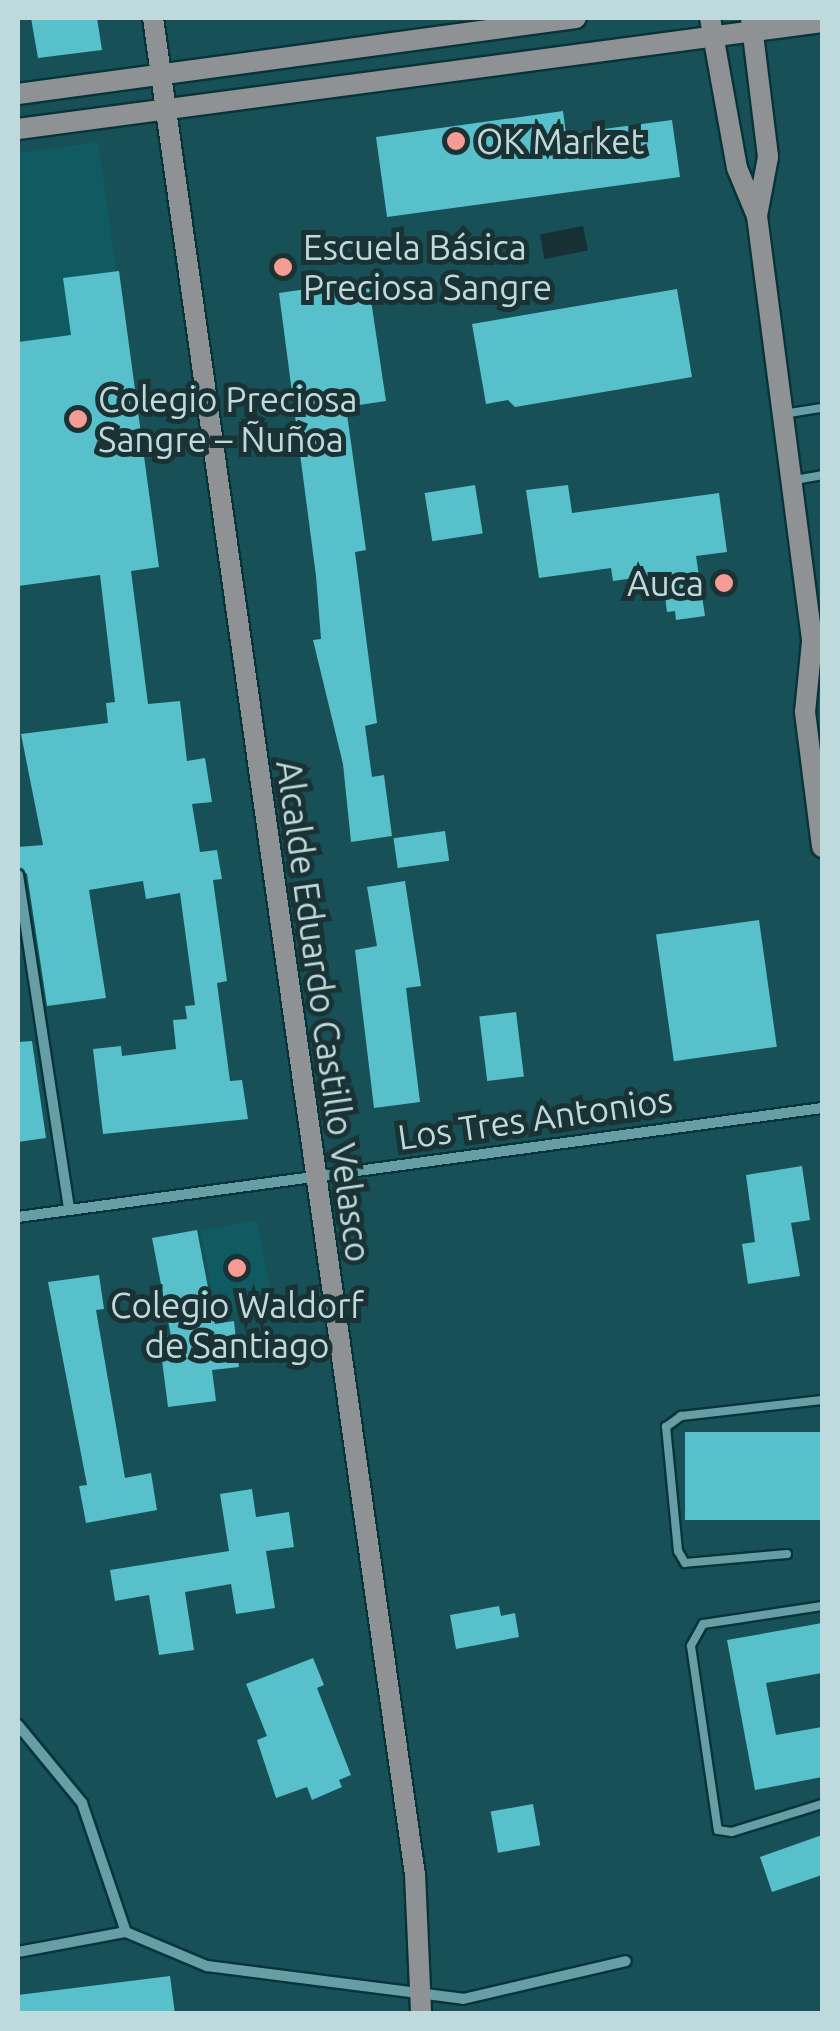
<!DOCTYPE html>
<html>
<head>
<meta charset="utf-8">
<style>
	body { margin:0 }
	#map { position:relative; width:840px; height:2031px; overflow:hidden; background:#175056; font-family:Ubuntu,sans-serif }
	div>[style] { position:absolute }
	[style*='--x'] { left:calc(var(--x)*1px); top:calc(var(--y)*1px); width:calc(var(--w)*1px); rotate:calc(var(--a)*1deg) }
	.built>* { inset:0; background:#105b62; transform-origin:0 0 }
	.water>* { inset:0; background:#163033; transform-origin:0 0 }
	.building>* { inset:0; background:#57c0cb; transform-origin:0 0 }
	.roads { filter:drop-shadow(2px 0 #073439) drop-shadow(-2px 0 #073439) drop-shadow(0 2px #073439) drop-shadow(0 -2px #073439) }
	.lane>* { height:8px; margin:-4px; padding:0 4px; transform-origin:4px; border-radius:4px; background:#679da4 }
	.street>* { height:10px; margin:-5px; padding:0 5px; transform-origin:5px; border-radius:5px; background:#679da4 }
	.secondary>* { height:20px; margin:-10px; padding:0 10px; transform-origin:10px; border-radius:10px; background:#8f9294 }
	.dots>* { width:28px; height:28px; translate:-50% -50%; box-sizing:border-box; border:5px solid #1b3234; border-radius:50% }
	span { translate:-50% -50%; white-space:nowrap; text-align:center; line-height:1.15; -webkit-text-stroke:10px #1b3234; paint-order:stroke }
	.poi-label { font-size:35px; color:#bfdadd }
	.left { translate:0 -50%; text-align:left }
	.right { translate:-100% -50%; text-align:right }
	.street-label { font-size:35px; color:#bfdadd }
	.frame { position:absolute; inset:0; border:20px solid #bfdadd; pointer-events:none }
</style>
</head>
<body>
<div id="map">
	<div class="built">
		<div style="clip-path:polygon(98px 142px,159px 567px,18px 586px,18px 153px)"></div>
		<div style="left:257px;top:1220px;width:86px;height:58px;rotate:79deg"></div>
	</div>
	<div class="water">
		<div style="left:583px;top:226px;width:25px;height:44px;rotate:79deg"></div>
	</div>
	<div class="building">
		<div style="clip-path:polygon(31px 18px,97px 18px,102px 50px,38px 58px)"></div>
		<div style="clip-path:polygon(563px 111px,566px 134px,672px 120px,680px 177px,387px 217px,376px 137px)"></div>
		<div style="clip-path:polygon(119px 271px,159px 567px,131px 571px,148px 704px,180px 701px,187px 761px,205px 758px,212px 802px,192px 804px,200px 852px,217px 850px,222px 879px,213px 880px,227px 981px,217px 983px,230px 1081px,242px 1080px,248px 1119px,103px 1134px,93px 1049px,121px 1046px,122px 1056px,176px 1049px,173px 1020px,187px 1019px,185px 1006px,195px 1005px,180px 893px,146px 899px,143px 881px,89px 890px,106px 998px,47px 1006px,27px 874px,18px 866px,18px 847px,43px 845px,21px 734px,108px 723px,106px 703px,115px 702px,100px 575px,18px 586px,18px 342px,71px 335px,63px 278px)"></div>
		<div style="clip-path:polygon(368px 280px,386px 401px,346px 407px,366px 550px,355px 552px,377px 723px,365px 726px,372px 777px,384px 775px,392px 836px,351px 842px,343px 764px,313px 640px,321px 639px,316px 576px,279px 293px)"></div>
		<div style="clip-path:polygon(677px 289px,692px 377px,515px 407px,508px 400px,486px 404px,472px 324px)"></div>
		<div style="left:475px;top:485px;width:49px;height:51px;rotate:81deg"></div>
		<div style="clip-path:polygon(568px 485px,572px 513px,719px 493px,727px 552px,696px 556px,705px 616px,676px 620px,675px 611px,667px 612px,662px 574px,613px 581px,611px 568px,539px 578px,526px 490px)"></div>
		<div style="left:445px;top:831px;width:30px;height:52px;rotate:82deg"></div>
		<div style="clip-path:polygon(405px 881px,421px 986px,406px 988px,420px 1102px,374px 1108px,355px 950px,377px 946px,367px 887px)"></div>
		<div style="left:759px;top:920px;width:128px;height:104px;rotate:82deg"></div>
		<div style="left:516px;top:1012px;width:65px;height:37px;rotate:83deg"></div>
		<div style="clip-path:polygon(32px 1041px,46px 1138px,18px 1142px,18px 1042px)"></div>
		<div style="clip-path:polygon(802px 1166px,810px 1220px,791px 1223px,800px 1276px,748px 1284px,742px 1244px,755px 1242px,746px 1175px)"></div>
		<div style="clip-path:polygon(197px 1230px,215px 1324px,234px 1321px,239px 1367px,212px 1370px,216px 1401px,168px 1407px,159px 1337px,171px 1336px,152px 1238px)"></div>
		<div style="clip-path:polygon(99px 1275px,104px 1309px,96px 1310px,125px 1478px,151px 1473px,157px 1510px,86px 1523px,79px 1486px,87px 1485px,48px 1282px)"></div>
		<div style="left:822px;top:1432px;width:88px;height:137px;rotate:90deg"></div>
		<div style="clip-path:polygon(252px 1489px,256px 1517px,289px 1512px,294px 1547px,266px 1551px,275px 1608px,236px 1614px,231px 1584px,185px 1592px,194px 1650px,159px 1655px,149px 1595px,115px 1601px,110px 1570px,229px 1551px,220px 1494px)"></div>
		<div style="clip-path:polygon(499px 1606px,501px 1616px,515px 1613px,519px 1637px,456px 1649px,450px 1615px)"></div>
		<div style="clip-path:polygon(822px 1623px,822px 1673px,766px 1683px,776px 1735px,822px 1727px,822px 1777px,755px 1790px,727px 1640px)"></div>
		<div style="clip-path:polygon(313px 1658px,324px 1685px,317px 1688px,351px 1775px,339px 1780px,342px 1787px,312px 1800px,307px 1787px,276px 1798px,257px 1740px,267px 1736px,246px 1684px)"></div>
		<div style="left:533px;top:1804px;width:42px;height:43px;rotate:80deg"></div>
		<div style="clip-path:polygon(822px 1835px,822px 1875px,772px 1892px,760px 1857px)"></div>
		<div style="clip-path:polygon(170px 1976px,175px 2014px,18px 2014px,18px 1995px)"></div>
	</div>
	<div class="roads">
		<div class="lane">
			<div style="--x:783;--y:414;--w:39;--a:-9"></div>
			<div style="--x:795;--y:480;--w:27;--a:-10"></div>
			<div style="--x:787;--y:1554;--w:102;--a:175"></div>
			<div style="--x:685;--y:1563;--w:14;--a:-120"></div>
			<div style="--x:678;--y:1551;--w:125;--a:-95.5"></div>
			<div style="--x:666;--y:1427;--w:19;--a:-36"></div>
			<div style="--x:681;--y:1416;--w:142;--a:-6.5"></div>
			<div style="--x:822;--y:1606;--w:120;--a:171.4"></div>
			<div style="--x:703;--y:1624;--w:25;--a:119"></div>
			<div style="--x:691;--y:1646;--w:186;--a:81.7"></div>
			<div style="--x:718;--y:1830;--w:14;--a:8"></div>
			<div style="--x:732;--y:1832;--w:94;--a:-17.3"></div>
		</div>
		<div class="street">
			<div style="--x:18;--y:875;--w:338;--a:81.3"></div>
			<div style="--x:18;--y:1217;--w:811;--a:-7.72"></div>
			<div style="--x:18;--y:1725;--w:101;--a:50.6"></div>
			<div style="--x:82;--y:1803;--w:136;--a:71.2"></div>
			<div style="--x:18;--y:1952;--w:110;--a:-10.5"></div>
			<div style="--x:126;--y:1932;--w:88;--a:22.8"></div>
			<div style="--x:207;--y:1966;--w:258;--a:7.3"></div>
			<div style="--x:463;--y:1999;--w:167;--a:-13.1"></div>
		</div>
		<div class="secondary">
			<div style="--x:153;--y:18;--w:1874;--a:81.97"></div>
			<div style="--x:415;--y:1874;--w:140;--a:87.5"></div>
			<div style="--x:710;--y:18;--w:152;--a:79.8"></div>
			<div style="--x:737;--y:168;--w:52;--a:67.4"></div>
			<div style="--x:757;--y:216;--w:430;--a:82.6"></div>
			<div style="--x:812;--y:642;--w:70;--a:95.7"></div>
			<div style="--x:805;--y:712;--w:136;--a:82.8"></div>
			<div style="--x:751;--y:18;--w:140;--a:83"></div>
			<div style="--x:768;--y:157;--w:60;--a:100.6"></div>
			<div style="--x:18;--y:94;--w:563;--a:-7.76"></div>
			<div style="--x:18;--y:129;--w:811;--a:-7.58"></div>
		</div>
	</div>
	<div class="dots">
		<div style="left:456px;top:141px;background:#f59c94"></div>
		<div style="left:283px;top:267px;background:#f59c94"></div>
		<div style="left:78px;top:419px;background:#f59c94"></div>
		<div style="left:724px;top:583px;background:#f59c94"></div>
		<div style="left:237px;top:1268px;background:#f59c94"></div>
	</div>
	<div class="poi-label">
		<span class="left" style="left:476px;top:141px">OK Market</span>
		<span class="left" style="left:303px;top:267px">Escuela Básica<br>Preciosa Sangre</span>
		<span class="left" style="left:98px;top:419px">Colegio Preciosa<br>Sangre – Ñuñoa</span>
		<span class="right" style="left:704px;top:583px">Auca</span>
		<span style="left:237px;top:1325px">Colegio Waldorf<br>de Santiago</span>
	</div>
	<div class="street-label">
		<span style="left:324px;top:1011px;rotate:82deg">Alcalde Eduardo Castillo Velasco</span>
		<span style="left:535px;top:1118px;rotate:-8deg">Los Tres Antonios</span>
	</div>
	<div class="frame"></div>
</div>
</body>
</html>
